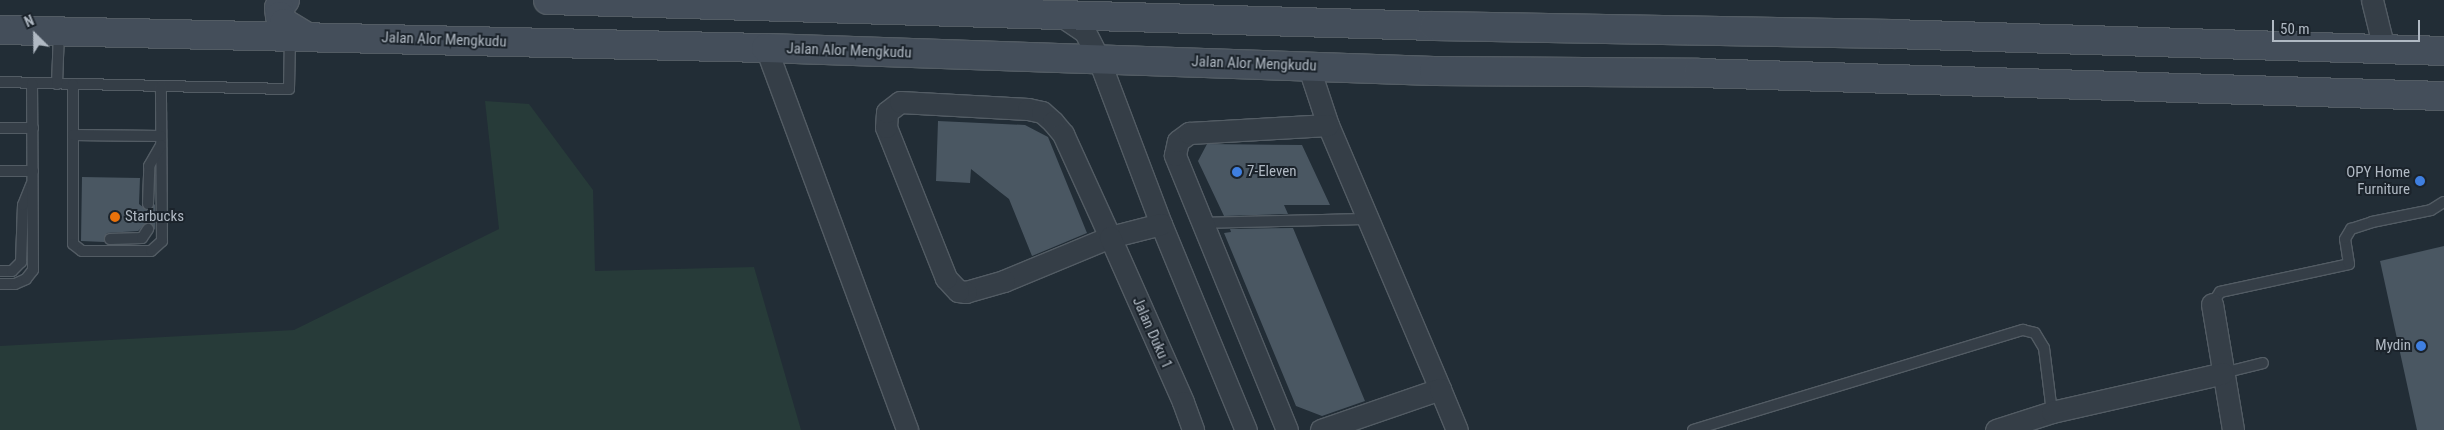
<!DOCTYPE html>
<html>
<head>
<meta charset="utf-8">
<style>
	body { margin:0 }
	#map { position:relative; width:2444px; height:430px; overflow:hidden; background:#222d36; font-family:"Roboto Condensed",sans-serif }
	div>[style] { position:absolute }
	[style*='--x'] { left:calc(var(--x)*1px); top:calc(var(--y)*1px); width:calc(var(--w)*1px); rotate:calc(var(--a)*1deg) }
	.green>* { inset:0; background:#273b39 }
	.building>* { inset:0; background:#4a5762 }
	.roads { filter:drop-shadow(1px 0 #535c64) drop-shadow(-1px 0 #535c64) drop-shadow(0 1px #535c64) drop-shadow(0 -1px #535c64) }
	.lane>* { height:10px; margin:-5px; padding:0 5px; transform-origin:5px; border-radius:5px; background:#353e47 }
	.street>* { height:21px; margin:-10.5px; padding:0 10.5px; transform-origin:10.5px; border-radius:10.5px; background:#353e47 }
	.secondary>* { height:28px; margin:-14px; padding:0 14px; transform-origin:14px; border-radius:14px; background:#444e5a }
	.dots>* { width:14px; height:14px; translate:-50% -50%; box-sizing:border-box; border:2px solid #1b232b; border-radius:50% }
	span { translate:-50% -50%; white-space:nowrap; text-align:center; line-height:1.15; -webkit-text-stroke:4px #1b232b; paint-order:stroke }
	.street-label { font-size:15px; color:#b0b9c3 }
	.poi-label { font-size:15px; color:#b0b9c3 }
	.left { translate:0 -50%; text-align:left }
	.right { translate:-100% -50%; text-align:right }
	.north { position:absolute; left:10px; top:10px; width:50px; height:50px; -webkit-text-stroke:4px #1b232b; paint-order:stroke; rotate:337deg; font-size:14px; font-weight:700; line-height:20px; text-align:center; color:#b0b9c3 }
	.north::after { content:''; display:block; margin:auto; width:18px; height:22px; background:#b0b9c3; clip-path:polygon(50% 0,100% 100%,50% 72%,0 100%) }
	.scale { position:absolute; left:2272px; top:20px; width:148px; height:22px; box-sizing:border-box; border:2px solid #b0b9c3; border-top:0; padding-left:6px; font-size:15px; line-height:18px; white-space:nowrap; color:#b0b9c3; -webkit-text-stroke:4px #1b232b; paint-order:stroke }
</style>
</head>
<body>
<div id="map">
	<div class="green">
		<div style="clip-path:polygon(485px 101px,529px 104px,593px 190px,595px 271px,754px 267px,801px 430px,0 430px,0 346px,294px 330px,499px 229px)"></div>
	</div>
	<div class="building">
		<div style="clip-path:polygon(938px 121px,1025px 125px,1048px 137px,1087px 233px,1032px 256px,1009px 199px,1000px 192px,971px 169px,970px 183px,936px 181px)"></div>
		<div style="clip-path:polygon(1207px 144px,1302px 145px,1330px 205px,1284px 205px,1288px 214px,1224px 216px,1198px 161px)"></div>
		<div style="clip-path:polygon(82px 177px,140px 178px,139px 204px,148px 211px,155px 204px,155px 230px,148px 222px,138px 231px,107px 233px,104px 242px,81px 241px)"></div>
		<div style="clip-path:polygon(1293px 228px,1365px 401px,1322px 416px,1296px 406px,1224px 233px,1231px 232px,1230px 229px)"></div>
		<div style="clip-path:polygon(2444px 246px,2444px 430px,2417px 430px,2380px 261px)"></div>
	</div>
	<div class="roads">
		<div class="lane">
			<div style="--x:0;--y:82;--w:289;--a:1.4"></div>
			<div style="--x:289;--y:89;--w:50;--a:-88.9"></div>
			<div style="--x:57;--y:84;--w:52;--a:-87.8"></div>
			<div style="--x:73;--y:84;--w:160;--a:90"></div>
			<div style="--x:73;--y:244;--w:11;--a:38"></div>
			<div style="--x:82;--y:251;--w:69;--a:0"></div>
			<div style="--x:151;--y:251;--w:15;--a:-42"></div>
			<div style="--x:162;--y:241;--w:155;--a:-90.4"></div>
			<div style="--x:0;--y:128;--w:33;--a:0"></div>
			<div style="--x:73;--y:135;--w:88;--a:0.7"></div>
			<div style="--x:0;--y:171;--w:33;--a:0"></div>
			<div style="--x:148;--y:204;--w:38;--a:-88"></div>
			<div style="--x:149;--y:166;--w:24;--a:-60"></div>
			<div style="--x:1203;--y:223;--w:166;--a:-1.4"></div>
			<div style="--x:110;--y:239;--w:32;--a:-2"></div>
			<div style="--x:142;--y:238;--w:11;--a:-56"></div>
			<div style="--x:0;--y:271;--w:12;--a:0"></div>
			<div style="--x:12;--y:271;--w:13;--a:-45"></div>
			<div style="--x:21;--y:262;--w:57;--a:-88"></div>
			<div style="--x:23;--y:205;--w:22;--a:-68"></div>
			<div style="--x:0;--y:284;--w:15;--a:0"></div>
			<div style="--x:15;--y:284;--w:12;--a:-24"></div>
			<div style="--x:26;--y:279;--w:11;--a:-52"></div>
			<div style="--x:33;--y:270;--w:187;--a:-90.3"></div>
			<div style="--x:2212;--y:304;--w:14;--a:-56"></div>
			<div style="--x:2220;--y:292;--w:132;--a:-12.2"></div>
			<div style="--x:2349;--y:264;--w:25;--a:-99"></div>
			<div style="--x:2345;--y:239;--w:12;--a:-59"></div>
			<div style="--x:2351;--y:229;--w:22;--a:-18"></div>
			<div style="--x:2372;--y:222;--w:60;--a:-11.5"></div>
			<div style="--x:2431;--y:210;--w:15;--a:-32"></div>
			<div style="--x:2223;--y:373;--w:41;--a:-14"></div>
			<div style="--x:1693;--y:430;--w:345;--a:-16.9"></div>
			<div style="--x:2023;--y:330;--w:12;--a:14"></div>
			<div style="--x:2035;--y:333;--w:17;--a:59"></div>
			<div style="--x:2044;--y:348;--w:64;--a:82.9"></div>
		</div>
		<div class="street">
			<div style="--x:2372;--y:0;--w:50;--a:76.2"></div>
			<div style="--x:1060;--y:15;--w:30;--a:34"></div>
			<div style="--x:1085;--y:32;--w:31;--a:63"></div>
			<div style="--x:1099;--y:60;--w:175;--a:69.3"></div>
			<div style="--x:1161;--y:224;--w:223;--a:67.6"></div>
			<div style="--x:766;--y:48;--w:407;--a:69.7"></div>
			<div style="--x:1308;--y:65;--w:63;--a:71.6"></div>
			<div style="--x:1328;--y:125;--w:287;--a:67"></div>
			<div style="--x:1440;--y:389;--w:126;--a:161"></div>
			<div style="--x:1161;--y:224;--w:53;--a:165.7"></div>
			<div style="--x:1110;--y:237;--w:115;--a:157.5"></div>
			<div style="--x:1004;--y:281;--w:40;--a:164"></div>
			<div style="--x:966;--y:292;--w:8;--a:-173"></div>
			<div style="--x:958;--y:291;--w:18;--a:-133"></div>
			<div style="--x:946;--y:278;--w:162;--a:-111.7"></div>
			<div style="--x:886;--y:127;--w:15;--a:-86"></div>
			<div style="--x:887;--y:112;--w:16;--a:-38"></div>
			<div style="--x:900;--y:102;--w:128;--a:3.1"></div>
			<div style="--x:1028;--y:109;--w:14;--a:12"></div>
			<div style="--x:1042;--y:112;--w:15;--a:42"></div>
			<div style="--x:1053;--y:122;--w:16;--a:50"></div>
			<div style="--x:1063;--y:134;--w:113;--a:65.5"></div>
			<div style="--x:1110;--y:237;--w:180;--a:66.1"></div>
			<div style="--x:1183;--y:402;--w:30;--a:70"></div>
			<div style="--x:2212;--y:304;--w:128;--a:80.5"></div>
			<div style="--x:1440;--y:389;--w:44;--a:67.5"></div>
			<div style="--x:1287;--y:430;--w:297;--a:-112.2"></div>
			<div style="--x:1175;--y:155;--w:14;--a:-78"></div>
			<div style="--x:1178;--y:141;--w:14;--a:-36"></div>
			<div style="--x:1189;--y:133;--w:139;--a:-3.3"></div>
			<div style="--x:1996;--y:430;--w:59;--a:-17.8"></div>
			<div style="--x:2052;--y:412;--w:175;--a:-12.8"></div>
		</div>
		<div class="secondary">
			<div style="--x:285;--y:0;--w:10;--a:127"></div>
			<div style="--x:279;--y:8;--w:8;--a:83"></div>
			<div style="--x:280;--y:16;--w:8;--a:60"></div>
			<div style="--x:284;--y:23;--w:26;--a:31"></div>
			<div style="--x:548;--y:0;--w:886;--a:1.68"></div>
			<div style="--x:1434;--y:26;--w:458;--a:1"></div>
			<div style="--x:1892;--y:34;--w:552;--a:1.76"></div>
			<div style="--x:0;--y:30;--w:766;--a:1.35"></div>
			<div style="--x:766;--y:48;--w:668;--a:1.97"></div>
			<div style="--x:1434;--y:71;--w:264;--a:0.4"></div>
			<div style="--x:1698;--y:73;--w:746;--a:1.77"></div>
		</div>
	</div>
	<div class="dots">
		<div style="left:1237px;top:172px;background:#3f7fe0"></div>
		<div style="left:2420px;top:181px;background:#3f7fe0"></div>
		<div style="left:115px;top:217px;background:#e8710a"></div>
		<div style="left:2421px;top:346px;background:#3f7fe0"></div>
	</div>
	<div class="street-label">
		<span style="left:444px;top:40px;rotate:2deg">Jalan Alor Mengkudu</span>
		<span style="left:849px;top:51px;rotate:2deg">Jalan Alor Mengkudu</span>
		<span style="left:1254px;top:64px;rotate:2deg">Jalan Alor Mengkudu</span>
		<span style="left:1152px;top:333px;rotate:66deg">Jalan Duku 1</span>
	</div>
	<div class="poi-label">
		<span class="left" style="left:1247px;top:172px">7-Eleven</span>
		<span class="right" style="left:2410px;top:181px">OPY Home<br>Furniture</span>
		<span class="left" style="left:125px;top:217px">Starbucks</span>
		<span class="right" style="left:2411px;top:346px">Mydin</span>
	</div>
	<div class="north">N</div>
	<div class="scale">50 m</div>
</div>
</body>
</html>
